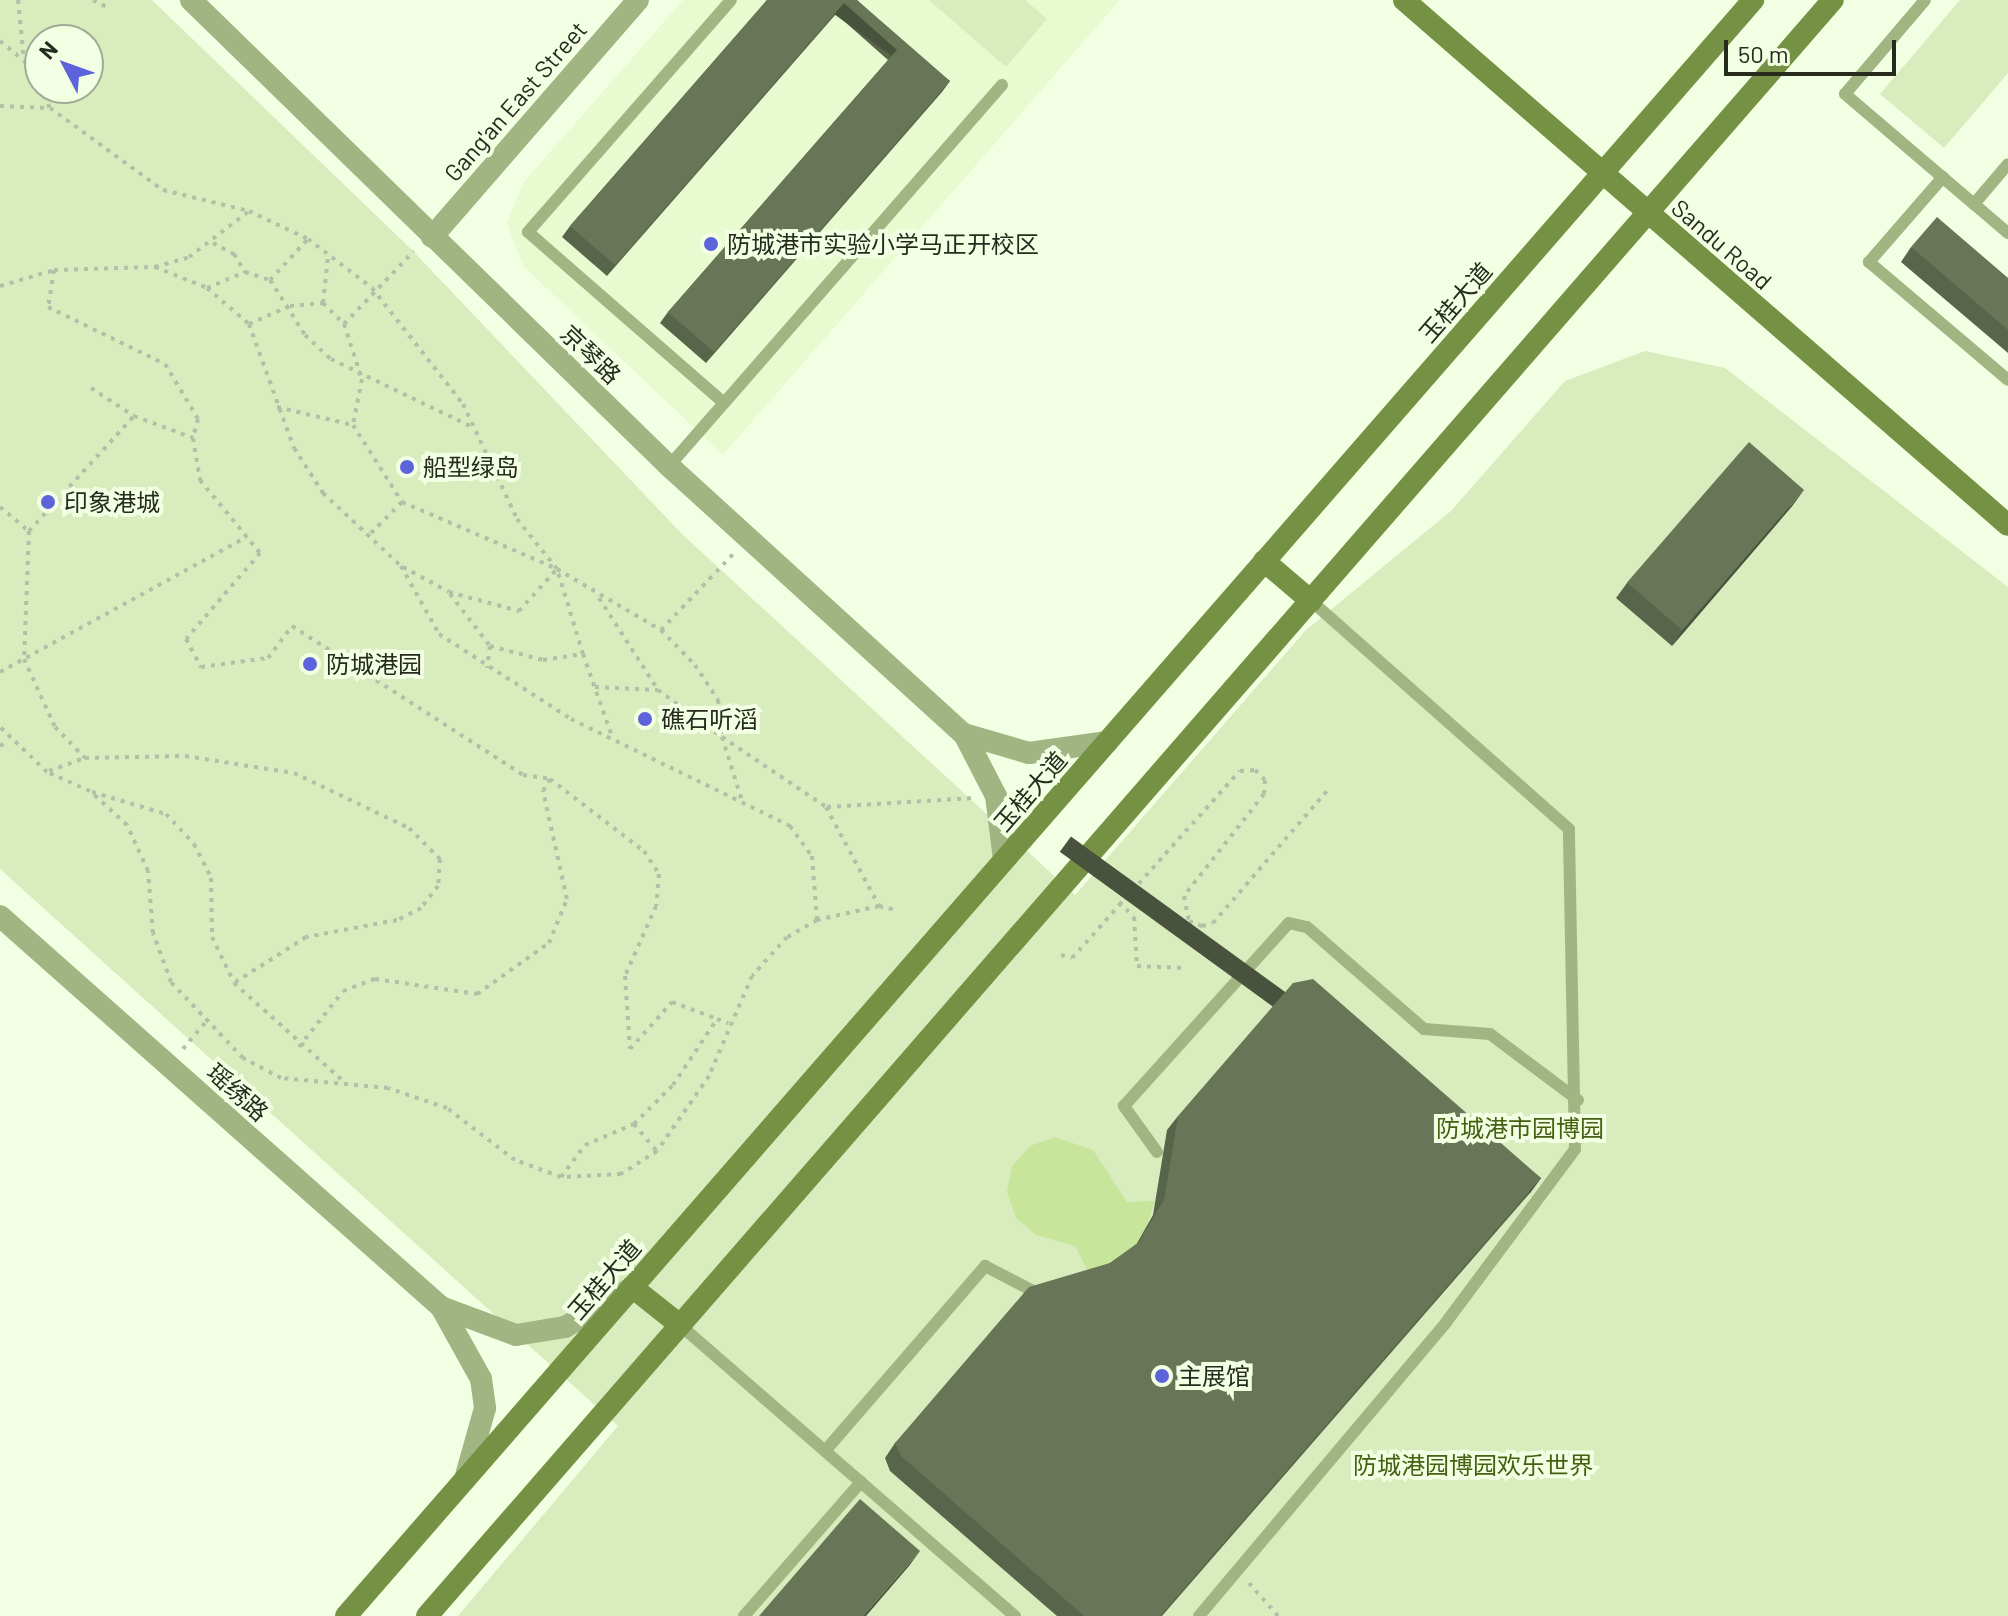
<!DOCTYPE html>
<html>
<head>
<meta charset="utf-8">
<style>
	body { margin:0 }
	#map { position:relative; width:2008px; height:1616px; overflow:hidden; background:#f2ffe3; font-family:Barlow,"Noto Sans SC",sans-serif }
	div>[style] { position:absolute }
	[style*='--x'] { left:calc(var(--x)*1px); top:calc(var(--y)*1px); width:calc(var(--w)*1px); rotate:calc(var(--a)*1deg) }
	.built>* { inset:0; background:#e8facf }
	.green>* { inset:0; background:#d8ecbd }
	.water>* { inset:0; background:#c7e59b }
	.path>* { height:4px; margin-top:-2px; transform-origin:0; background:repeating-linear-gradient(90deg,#b4bfa7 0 4px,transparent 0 10px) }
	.service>* { height:12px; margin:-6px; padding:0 6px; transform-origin:6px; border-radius:6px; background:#a0b582 }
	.minor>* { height:22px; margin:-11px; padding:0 11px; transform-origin:11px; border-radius:11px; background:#a0b582 }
	.tertiary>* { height:22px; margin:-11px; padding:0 11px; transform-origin:11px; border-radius:11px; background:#a0b582 }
	.secondary>* { height:22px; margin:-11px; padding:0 11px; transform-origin:11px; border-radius:11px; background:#759244 }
	.wall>* { inset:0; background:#59654a }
	.shaded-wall>* { inset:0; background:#49523c; transform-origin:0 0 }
	.building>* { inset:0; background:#687556; transform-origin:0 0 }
	.dots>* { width:22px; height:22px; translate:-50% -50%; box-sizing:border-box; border:4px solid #f2ffe3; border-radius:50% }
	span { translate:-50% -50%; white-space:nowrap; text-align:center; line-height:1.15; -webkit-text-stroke:8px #f2ffe3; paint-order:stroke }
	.street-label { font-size:24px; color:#262b1e }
	.poi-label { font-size:24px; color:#262b1e }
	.left { translate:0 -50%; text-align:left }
	.park-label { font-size:24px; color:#465f10 }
	.north { position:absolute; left:24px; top:24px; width:80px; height:80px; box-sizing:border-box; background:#f2ffe3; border:2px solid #a0aa94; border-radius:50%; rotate:311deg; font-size:22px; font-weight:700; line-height:32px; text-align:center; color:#262b1e }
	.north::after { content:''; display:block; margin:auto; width:28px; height:36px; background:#5c63db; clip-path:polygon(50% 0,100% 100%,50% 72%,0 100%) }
	.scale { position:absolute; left:1724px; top:40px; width:172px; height:36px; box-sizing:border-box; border:4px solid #262b1e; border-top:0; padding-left:10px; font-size:24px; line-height:28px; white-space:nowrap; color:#262b1e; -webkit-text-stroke:6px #f2ffe3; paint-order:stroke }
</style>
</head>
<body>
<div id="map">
	<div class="built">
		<div style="clip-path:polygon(683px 0,1120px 0,723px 455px,523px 266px,507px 223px,523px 183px)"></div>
	</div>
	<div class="green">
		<div style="clip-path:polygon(evenodd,0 0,152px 0,411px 249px,683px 535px,1075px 895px,1306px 630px,1451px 511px,1565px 381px,1645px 351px,1725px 368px,2008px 587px,2008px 1616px,458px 1616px,618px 1426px,0 869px,0 0,40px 40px,88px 40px,88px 88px,40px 88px,40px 40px)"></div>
		<div style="clip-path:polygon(929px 0,1025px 0,1047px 19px,1006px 67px)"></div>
		<div style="clip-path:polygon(1960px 0,2008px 0,2008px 73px,1944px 148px,1880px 94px)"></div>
	</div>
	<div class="water">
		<div style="clip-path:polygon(1055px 1137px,1093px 1150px,1127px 1202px,1155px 1201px,1143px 1237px,1118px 1265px,1089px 1273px,1075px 1246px,1036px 1235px,1016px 1218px,1007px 1192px,1012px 1166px,1030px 1146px)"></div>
	</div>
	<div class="path">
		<div style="--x:18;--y:0;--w:60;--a:84.3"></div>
		<div style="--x:24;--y:60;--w:55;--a:61.6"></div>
		<div style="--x:93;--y:0;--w:18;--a:27"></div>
		<div style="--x:0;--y:41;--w:30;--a:40"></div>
		<div style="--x:0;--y:106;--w:50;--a:2.3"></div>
		<div style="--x:50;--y:108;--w:140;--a:36"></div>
		<div style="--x:163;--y:190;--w:89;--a:13.7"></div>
		<div style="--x:249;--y:211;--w:65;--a:25.4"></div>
		<div style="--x:308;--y:239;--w:81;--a:37.4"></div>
		<div style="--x:372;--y:288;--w:147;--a:51.9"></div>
		<div style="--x:463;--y:404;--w:127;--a:64.8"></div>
		<div style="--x:517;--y:519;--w:64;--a:51.3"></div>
		<div style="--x:557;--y:569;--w:121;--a:30.4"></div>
		<div style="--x:661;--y:630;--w:49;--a:45.8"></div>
		<div style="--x:695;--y:665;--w:42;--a:56.7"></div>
		<div style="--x:718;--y:700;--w:37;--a:84"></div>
		<div style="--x:722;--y:737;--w:125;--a:33.9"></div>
		<div style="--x:826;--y:807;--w:112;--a:61.8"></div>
		<div style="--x:879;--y:906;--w:64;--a:167.3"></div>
		<div style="--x:817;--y:920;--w:34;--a:150"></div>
		<div style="--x:787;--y:937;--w:52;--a:131.9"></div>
		<div style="--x:752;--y:976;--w:109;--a:113.3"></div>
		<div style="--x:709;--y:1076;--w:91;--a:124.7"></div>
		<div style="--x:657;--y:1151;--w:43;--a:147.4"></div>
		<div style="--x:621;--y:1174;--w:60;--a:177.1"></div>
		<div style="--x:561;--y:1177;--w:49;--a:-159.7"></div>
		<div style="--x:515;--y:1160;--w:86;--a:-142.6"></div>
		<div style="--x:447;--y:1108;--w:62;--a:-161.3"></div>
		<div style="--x:388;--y:1088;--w:107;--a:-174.7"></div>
		<div style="--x:281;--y:1078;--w:43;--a:-152.2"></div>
		<div style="--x:243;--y:1058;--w:105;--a:-133.5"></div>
		<div style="--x:171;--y:982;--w:52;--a:-110.2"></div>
		<div style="--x:153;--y:933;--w:62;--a:-94.6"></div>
		<div style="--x:148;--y:871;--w:51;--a:-114.5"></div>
		<div style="--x:127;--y:825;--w:50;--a:-137.4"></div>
		<div style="--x:90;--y:791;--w:47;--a:-156.2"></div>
		<div style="--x:47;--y:772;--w:65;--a:-136.2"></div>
		<div style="--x:213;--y:243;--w:24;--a:28"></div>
		<div style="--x:234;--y:254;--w:21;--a:59"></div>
		<div style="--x:245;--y:272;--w:26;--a:18"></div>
		<div style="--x:270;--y:280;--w:65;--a:57.5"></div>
		<div style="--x:305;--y:335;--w:35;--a:43"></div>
		<div style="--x:331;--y:359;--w:157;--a:25.7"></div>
		<div style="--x:155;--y:267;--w:56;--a:22"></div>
		<div style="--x:207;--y:288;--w:55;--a:40.6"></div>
		<div style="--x:249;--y:324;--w:132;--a:70.1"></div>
		<div style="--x:294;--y:448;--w:54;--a:57.2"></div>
		<div style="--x:323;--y:493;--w:107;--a:43.1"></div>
		<div style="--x:401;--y:566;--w:78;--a:60.8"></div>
		<div style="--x:439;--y:634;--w:157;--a:32.8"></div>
		<div style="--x:571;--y:719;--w:244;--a:26"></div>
		<div style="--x:790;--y:826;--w:37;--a:54"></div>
		<div style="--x:812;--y:856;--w:64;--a:85.5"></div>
		<div style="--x:54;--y:270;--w:37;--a:99"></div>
		<div style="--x:48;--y:307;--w:130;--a:26"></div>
		<div style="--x:165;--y:364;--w:64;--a:59"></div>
		<div style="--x:198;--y:419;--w:20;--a:105"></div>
		<div style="--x:270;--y:280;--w:56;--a:-47.2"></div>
		<div style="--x:0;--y:286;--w:56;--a:-16.5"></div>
		<div style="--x:54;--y:270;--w:101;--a:-1.7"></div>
		<div style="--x:155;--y:267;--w:35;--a:-16"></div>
		<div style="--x:189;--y:257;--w:76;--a:-37.5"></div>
		<div style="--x:207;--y:288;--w:41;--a:-22.8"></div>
		<div style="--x:323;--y:303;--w:30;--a:45"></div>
		<div style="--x:344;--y:324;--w:58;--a:71.9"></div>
		<div style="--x:362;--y:379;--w:47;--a:101.1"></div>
		<div style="--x:353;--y:425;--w:91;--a:57.5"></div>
		<div style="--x:402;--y:502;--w:44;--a:135"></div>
		<div style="--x:249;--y:324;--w:45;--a:-23.7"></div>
		<div style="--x:290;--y:306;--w:33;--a:-5"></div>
		<div style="--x:323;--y:303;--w:47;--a:-83.9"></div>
		<div style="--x:344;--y:324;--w:101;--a:-46.2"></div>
		<div style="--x:91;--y:388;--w:51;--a:33.1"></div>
		<div style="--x:134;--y:416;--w:63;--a:20.4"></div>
		<div style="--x:193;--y:438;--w:43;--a:80.5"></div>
		<div style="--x:200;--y:480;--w:94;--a:50.6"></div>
		<div style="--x:260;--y:553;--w:113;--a:130.7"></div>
		<div style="--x:186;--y:639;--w:32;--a:62"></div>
		<div style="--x:201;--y:667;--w:68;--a:-7.7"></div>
		<div style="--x:268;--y:658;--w:40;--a:-53"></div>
		<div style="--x:292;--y:626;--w:275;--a:32.8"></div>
		<div style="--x:523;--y:775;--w:27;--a:8"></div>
		<div style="--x:277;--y:407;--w:78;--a:13.3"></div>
		<div style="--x:402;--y:502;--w:167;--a:23.3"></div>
		<div style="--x:0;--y:507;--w:38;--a:40"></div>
		<div style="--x:29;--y:531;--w:128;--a:92.2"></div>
		<div style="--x:24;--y:659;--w:75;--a:65.5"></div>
		<div style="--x:55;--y:727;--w:43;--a:45.9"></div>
		<div style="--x:29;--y:531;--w:156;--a:-47.6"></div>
		<div style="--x:403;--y:567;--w:52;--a:28.5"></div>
		<div style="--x:449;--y:592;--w:73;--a:15.2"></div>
		<div style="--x:519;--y:611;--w:57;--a:-47.9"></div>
		<div style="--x:450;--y:594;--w:66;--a:52.4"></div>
		<div style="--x:490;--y:646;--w:22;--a:98"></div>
		<div style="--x:599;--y:598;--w:109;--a:57.3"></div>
		<div style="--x:661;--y:630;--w:106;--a:-46.5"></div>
		<div style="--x:490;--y:646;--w:55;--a:14.8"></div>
		<div style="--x:543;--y:660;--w:40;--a:-8.5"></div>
		<div style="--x:583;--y:654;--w:89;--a:-107"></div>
		<div style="--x:583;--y:654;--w:90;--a:70.6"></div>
		<div style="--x:0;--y:672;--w:281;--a:-28.7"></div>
		<div style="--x:595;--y:687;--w:63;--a:2.7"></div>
		<div style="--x:658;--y:690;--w:79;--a:36.3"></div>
		<div style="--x:722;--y:737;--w:67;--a:72.6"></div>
		<div style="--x:0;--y:746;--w:9;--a:-32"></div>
		<div style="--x:49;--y:771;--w:38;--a:-20"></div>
		<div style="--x:85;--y:758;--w:100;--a:-1.1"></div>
		<div style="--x:185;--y:756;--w:110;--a:8.9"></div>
		<div style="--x:294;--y:773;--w:127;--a:25.6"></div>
		<div style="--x:409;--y:828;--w:44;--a:45"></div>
		<div style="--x:440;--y:859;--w:27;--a:94"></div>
		<div style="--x:438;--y:886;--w:28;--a:128"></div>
		<div style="--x:421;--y:908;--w:27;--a:153"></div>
		<div style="--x:397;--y:920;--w:93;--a:169.4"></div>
		<div style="--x:306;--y:937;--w:85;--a:147.4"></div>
		<div style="--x:92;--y:792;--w:77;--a:16.6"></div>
		<div style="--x:166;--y:814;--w:41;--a:47"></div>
		<div style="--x:194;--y:844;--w:38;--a:63"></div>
		<div style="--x:211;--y:878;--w:59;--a:89"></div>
		<div style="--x:212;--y:937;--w:51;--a:64.4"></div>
		<div style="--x:234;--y:983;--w:144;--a:41.9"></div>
		<div style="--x:827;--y:807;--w:147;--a:-3.5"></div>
		<div style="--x:1119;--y:902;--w:21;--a:45"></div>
		<div style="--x:1134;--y:917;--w:49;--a:86.5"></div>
		<div style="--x:1137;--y:966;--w:48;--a:2.4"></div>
		<div style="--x:879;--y:906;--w:17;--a:13"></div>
		<div style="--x:1061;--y:955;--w:11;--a:15"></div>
		<div style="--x:1072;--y:958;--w:251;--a:-48.1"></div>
		<div style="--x:1240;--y:771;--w:15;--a:-4"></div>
		<div style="--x:1255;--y:770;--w:14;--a:45"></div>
		<div style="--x:1265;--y:780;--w:14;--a:94"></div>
		<div style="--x:1264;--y:794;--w:130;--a:128.1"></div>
		<div style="--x:1184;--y:896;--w:25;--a:79"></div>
		<div style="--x:1189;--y:921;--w:14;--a:21"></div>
		<div style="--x:1202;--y:926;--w:11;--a:-15"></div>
		<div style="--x:1213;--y:923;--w:174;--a:-49.2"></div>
		<div style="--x:299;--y:1047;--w:71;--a:-51.8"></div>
		<div style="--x:343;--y:991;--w:34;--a:-21"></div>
		<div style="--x:375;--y:979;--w:103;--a:8.4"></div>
		<div style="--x:477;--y:994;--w:88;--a:-35.3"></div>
		<div style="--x:549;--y:943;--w:48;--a:-67.8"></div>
		<div style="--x:567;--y:899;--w:111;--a:-102.5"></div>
		<div style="--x:543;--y:791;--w:14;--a:-60"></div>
		<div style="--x:550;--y:779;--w:118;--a:37.5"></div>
		<div style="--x:644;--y:851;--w:27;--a:57"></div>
		<div style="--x:659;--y:874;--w:32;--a:95"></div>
		<div style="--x:656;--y:906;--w:77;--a:113.9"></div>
		<div style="--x:625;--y:976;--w:73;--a:86.1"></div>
		<div style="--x:630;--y:1049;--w:63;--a:-48.2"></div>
		<div style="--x:672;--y:1002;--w:48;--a:20.7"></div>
		<div style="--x:183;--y:1049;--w:34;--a:-50"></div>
		<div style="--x:634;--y:1124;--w:35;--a:50"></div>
		<div style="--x:561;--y:1177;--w:40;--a:-53"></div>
		<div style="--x:585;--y:1145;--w:53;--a:-23.2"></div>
		<div style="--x:634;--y:1124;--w:55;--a:-45"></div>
		<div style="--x:673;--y:1085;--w:79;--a:-56.3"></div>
		<div style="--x:717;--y:1019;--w:12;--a:20"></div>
		<div style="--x:1249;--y:1583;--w:44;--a:48.7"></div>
	</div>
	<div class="service">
		<div style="--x:1925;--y:0;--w:123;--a:130.4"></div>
		<div style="--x:1845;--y:94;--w:170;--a:40.5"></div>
		<div style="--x:1974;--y:204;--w:52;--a:-49.6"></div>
		<div style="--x:1943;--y:177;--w:113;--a:131"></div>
		<div style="--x:1869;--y:262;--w:182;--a:40.3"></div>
		<div style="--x:1974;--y:204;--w:45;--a:40.5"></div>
		<div style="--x:724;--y:403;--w:260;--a:-138.9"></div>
		<div style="--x:528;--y:232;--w:308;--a:-48.8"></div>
		<div style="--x:669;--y:466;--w:506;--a:-48.85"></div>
		<div style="--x:1157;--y:1152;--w:57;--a:-125.7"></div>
		<div style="--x:1124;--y:1106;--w:246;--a:-48"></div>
		<div style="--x:1289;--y:923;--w:18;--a:13"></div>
		<div style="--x:1307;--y:927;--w:155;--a:41.1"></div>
		<div style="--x:1424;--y:1029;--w:66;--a:4.3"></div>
		<div style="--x:1490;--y:1034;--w:110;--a:36.9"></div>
		<div style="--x:680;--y:1325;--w:444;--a:41"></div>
		<div style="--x:825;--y:1451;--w:245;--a:-49.1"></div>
		<div style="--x:985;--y:1266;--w:56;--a:27.5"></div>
		<div style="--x:744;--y:1616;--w:178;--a:-48.9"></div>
		<div style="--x:1199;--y:1616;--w:385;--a:-49.9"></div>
		<div style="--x:1447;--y:1321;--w:214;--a:-53.3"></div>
		<div style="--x:1575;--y:1149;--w:320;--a:-91.1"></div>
		<div style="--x:1569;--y:829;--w:344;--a:-138.5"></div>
	</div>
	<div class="minor">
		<div style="--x:432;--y:237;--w:314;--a:-49"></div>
	</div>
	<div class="tertiary">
		<div style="--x:191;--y:0;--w:668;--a:44.27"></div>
		<div style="--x:669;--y:466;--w:399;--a:42.3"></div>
		<div style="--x:964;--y:734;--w:70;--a:62.7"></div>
		<div style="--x:996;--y:796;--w:64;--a:82.8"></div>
		<div style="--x:964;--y:734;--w:68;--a:16.3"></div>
		<div style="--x:1029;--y:753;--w:79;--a:-8"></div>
		<div style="--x:0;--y:916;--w:589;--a:41.56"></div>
		<div style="--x:441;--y:1307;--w:82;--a:60.9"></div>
		<div style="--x:481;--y:1379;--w:29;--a:82"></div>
		<div style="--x:485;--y:1408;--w:74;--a:105.7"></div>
		<div style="--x:441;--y:1307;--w:80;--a:20.5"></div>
		<div style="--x:516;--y:1335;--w:50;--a:-9.3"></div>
		<div style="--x:565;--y:1327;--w:73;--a:-30.4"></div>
	</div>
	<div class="secondary">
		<div style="--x:1404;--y:0;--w:800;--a:41"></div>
		<div style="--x:1264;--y:561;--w:62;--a:40.4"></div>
		<div style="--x:632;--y:1287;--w:61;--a:38.4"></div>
		<div style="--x:346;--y:1616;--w:2143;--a:-48.95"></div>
		<div style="--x:427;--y:1616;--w:2142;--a:-48.98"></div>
	</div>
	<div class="wall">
		<div style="clip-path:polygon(767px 0,857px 0,942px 92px,706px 363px,660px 323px,668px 312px,888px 60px,836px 14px,607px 276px,562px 237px,570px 226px)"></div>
		<div style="clip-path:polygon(1911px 247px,2008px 278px,2008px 353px,1901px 262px)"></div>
		<div style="clip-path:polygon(1793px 505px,1672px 646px,1616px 598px,1627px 583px)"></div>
		<div style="clip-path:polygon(1178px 1116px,1541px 1178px,1530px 1193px,1162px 1616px,1057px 1616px,890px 1471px,885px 1458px,895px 1443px,1110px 1263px,1136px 1245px,1153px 1215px,1167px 1130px)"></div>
	</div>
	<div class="shaded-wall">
		<div style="left:844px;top:3px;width:14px;height:348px;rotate:126deg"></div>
		<div style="left:950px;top:81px;width:14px;height:359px;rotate:126deg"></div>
		<div style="clip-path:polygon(1804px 490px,1793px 505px,1672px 646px,1682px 631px)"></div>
		<div style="left:1541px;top:1178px;width:19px;height:581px;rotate:126deg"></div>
		<div style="clip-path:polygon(920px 1551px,909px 1566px,866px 1616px,863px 1616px)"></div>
	</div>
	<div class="building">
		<div style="clip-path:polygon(767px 0,857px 0,950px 81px,714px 352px,668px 312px,897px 50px,844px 3px,615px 265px,570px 226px)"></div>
		<div style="clip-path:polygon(1937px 217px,2008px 278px,2008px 330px,1911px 247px)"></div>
		<div style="left:1749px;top:442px;width:73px;height:186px;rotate:41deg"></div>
		<div style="clip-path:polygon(1313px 979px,1541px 1178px,1160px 1616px,1084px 1616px,901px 1456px,895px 1443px,1029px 1287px,1110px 1263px,1139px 1242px,1164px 1200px,1178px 1116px,1293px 983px)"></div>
		<div style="clip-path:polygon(860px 1499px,920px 1551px,863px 1616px,759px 1616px)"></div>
	</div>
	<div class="dots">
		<div style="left:711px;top:244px;background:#5c63db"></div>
		<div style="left:407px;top:467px;background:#5c63db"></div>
		<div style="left:48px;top:502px;background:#5c63db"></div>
		<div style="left:310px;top:664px;background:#5c63db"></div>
		<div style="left:645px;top:719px;background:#5c63db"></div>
		<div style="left:1162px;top:1376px;background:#5c63db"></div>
	</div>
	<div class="street-label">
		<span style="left:515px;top:101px;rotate:-49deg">Gang'an East Street</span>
		<span style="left:1722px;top:244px;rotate:41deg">Sandu Road</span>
		<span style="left:1455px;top:302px;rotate:-49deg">玉桂大道</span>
		<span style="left:591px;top:354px;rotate:44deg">京琴路</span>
		<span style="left:1030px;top:791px;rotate:-49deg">玉桂大道</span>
		<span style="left:238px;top:1092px;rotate:42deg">瑶绣路</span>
		<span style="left:604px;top:1279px;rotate:-49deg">玉桂大道</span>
	</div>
	<div class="poi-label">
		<span class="left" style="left:727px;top:244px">防城港市实验小学马正开校区</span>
		<span class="left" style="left:423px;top:467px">船型绿岛</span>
		<span class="left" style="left:64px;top:502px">印象港城</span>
		<span class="left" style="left:326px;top:664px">防城港园</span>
		<span class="left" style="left:661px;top:719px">礁石听滔</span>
		<span class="left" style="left:1178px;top:1376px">主展馆</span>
	</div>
	<div class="park-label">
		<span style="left:1520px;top:1128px">防城港市园博园</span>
		<span style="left:1473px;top:1465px">防城港园博园欢乐世界</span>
	</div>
	<div class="north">N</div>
	<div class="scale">50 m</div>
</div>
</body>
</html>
